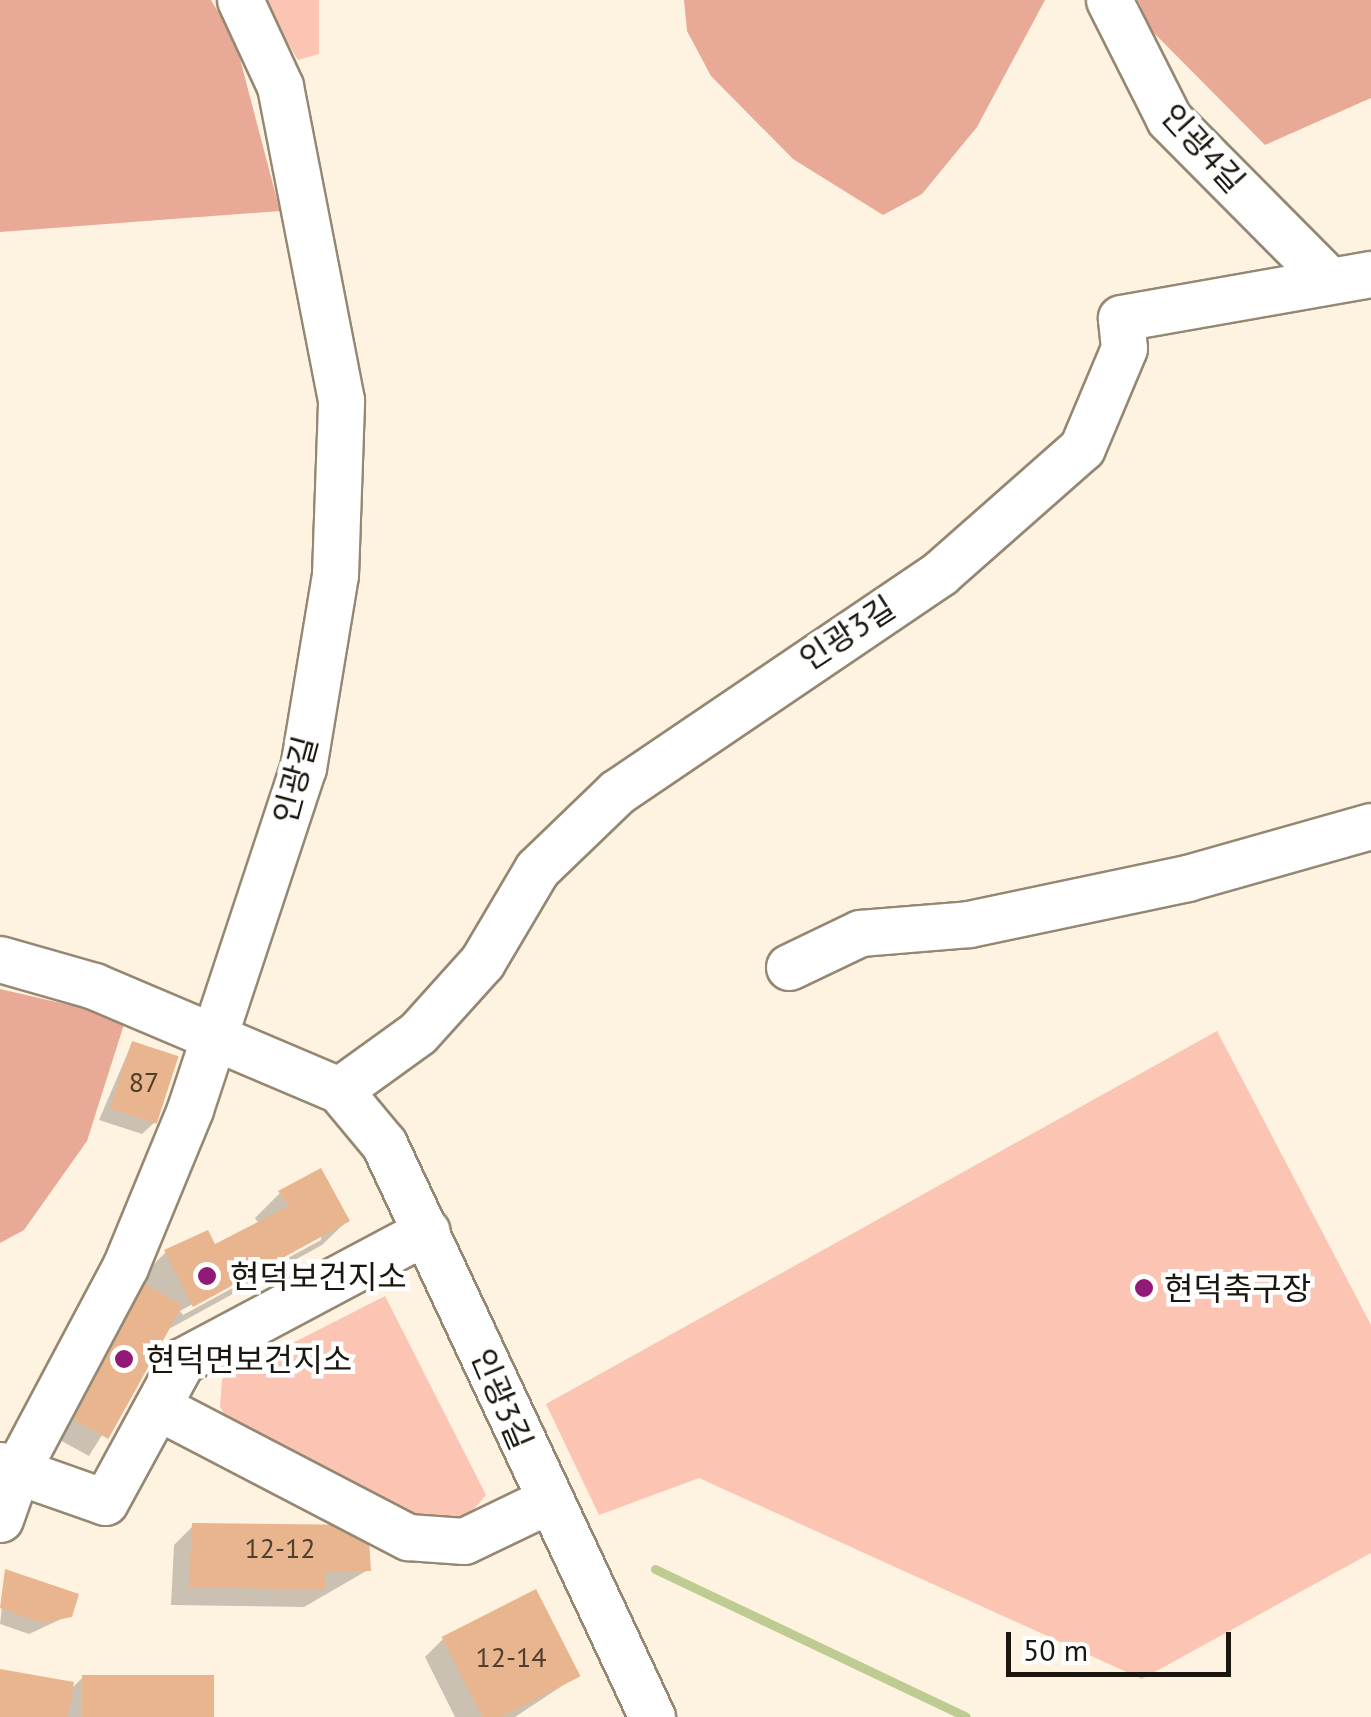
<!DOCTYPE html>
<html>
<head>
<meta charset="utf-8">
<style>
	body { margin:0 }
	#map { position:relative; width:1371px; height:1717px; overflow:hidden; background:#fef2e0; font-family:"PT Sans","Noto Sans KR",sans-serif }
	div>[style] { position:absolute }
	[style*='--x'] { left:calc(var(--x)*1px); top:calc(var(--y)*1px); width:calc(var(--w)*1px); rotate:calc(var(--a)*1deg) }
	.green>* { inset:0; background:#fcc4b2 }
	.forest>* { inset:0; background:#e8aa96 }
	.shadow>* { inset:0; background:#0003 }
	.stream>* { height:9px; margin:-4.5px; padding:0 4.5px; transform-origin:4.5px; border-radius:4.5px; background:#becb91 }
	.building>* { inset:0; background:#e8b58e; transform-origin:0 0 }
	.roads { filter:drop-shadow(2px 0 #958873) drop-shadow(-2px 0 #958873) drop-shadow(0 2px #958873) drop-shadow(0 -2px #958873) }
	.minor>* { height:45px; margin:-22.5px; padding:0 22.5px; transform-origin:22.5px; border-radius:22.5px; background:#fff }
	.dots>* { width:28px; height:28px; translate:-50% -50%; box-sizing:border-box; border:5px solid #fff; border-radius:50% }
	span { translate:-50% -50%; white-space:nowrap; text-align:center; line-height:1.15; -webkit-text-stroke:9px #fff; paint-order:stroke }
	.number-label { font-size:28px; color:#4e3e2e }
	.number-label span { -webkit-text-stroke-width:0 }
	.street-label { font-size:32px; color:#1b160e }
	.poi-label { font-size:32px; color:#1b160e }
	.left { translate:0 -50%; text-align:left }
	.scale { position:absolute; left:1006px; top:1632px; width:225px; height:45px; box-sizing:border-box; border:5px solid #1b160e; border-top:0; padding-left:12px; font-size:30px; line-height:35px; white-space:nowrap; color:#1b160e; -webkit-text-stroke:8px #fff; paint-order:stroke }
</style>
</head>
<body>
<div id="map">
	<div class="green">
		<div style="clip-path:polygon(262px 0,319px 0,319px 54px,298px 60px)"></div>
		<div style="clip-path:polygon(1217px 1031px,1371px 1325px,1371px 1553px,1142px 1679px,699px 1478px,599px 1515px,546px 1404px)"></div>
		<div style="clip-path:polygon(385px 1296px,486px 1495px,463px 1522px,419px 1525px,229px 1422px,220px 1407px,222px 1379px)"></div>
	</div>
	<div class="forest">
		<div style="clip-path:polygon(0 0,211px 0,235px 40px,280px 211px,0 232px)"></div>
		<div style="clip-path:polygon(684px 0,1045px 0,977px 127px,922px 194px,883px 215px,793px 159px,711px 76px,687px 31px)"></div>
		<div style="clip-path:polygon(1138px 0,1371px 0,1371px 98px,1265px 145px,1151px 30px)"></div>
		<div style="clip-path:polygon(0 989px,126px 1018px,87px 1141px,24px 1230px,0 1243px)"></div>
	</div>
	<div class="shadow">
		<div style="clip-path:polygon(132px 1043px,155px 1122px,142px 1134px,99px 1120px)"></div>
		<div style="clip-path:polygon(evenodd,280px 1193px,347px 1221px,322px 1245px,167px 1330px,89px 1456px,47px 1433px,146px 1288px,141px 1277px,166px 1252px,214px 1247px,259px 1224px,255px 1218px,280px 1193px,321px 1234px,321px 1240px,183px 1315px,180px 1311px,321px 1234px)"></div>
		<div style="clip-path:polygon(193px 1526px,368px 1570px,304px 1607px,171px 1605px,174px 1545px)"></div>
		<div style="clip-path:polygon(6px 1572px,70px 1615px,29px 1634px,0 1624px)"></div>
		<div style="clip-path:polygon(443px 1639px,577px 1676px,515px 1717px,455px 1717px,425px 1657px)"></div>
		<div style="clip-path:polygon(0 1671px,70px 1690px,83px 1677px,211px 1717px,0 1717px)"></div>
	</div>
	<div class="stream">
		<div style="--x:655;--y:1569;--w:344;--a:25.4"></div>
	</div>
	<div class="building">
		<div style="left:132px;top:1041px;width:49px;height:71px;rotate:18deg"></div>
		<div style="clip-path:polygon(321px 1168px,350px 1221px,193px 1307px,164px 1250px,208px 1230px,215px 1244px,289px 1206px,278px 1191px)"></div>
		<div style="left:137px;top:1280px;width:52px;height:153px;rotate:29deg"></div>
		<div style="clip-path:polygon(192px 1523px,368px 1525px,371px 1571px,326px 1571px,326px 1590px,189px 1587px)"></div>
		<div style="clip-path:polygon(5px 1569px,79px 1594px,72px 1617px,42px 1623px,0 1608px)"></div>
		<div style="left:536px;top:1589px;width:98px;height:106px;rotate:63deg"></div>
		<div style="clip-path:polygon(0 1669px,74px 1682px,68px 1717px,0 1717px)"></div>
		<div style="left:82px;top:1675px;width:132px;height:42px"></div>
	</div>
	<div class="roads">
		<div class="minor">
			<div style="--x:1109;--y:0;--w:133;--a:63.2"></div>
			<div style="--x:1169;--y:119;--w:221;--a:45.2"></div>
			<div style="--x:0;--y:959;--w:98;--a:16"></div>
			<div style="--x:94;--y:986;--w:266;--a:23"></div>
			<div style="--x:339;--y:1090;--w:70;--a:50.2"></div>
			<div style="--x:384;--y:1144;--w:633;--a:64.93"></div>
			<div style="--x:789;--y:967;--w:79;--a:-25.6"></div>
			<div style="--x:860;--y:933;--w:109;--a:-4.7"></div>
			<div style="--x:969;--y:924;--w:223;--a:-11.9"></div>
			<div style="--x:1187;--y:878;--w:191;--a:-15.8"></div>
			<div style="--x:339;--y:1090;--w:97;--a:-35.8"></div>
			<div style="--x:418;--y:1033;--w:96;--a:-48"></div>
			<div style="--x:482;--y:962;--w:108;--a:-59.4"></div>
			<div style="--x:537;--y:869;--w:111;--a:-43.9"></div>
			<div style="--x:617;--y:792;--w:390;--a:-34.1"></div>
			<div style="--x:940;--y:573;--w:189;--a:-41.4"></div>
			<div style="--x:1082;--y:448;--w:108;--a:-67.2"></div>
			<div style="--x:1124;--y:348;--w:30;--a:-96"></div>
			<div style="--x:1121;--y:318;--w:254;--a:-10"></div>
			<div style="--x:158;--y:1407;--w:282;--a:27.5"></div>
			<div style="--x:408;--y:1537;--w:56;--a:4.1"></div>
			<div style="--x:464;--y:1541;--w:92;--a:-25.7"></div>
			<div style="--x:0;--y:1465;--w:111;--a:19.4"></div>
			<div style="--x:105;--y:1502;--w:161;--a:-61.4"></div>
			<div style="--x:182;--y:1361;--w:277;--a:-28"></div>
			<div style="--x:0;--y:1519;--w:54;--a:-70.6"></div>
			<div style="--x:18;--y:1468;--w:228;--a:-62"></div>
			<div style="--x:125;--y:1267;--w:171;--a:-67.6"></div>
			<div style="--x:190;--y:1109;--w:359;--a:-71.7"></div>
			<div style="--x:303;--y:768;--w:196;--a:-80.6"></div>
			<div style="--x:335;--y:575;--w:175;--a:-88"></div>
			<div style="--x:341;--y:400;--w:320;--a:-101"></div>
			<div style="--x:280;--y:86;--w:95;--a:-114.9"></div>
		</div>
	</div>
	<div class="dots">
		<div style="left:207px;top:1276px;background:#911977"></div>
		<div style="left:1144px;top:1288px;background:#911977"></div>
		<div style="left:124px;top:1359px;background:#911977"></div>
	</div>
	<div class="number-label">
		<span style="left:144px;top:1082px">87</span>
		<span style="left:280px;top:1548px">12-12</span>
		<span style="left:511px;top:1657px">12-14</span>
	</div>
	<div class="street-label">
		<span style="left:1203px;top:148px;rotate:48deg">인광4길</span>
		<span style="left:847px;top:633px;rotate:-33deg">인광3길</span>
		<span style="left:295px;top:780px;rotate:-75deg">인광길</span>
		<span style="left:502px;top:1399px;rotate:67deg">인광3길</span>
	</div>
	<div class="poi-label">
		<span class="left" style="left:230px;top:1276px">현덕보건지소</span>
		<span class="left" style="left:1164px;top:1288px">현덕축구장</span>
		<span class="left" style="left:146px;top:1359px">현덕면보건지소</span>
	</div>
	<div class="scale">50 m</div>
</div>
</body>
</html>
